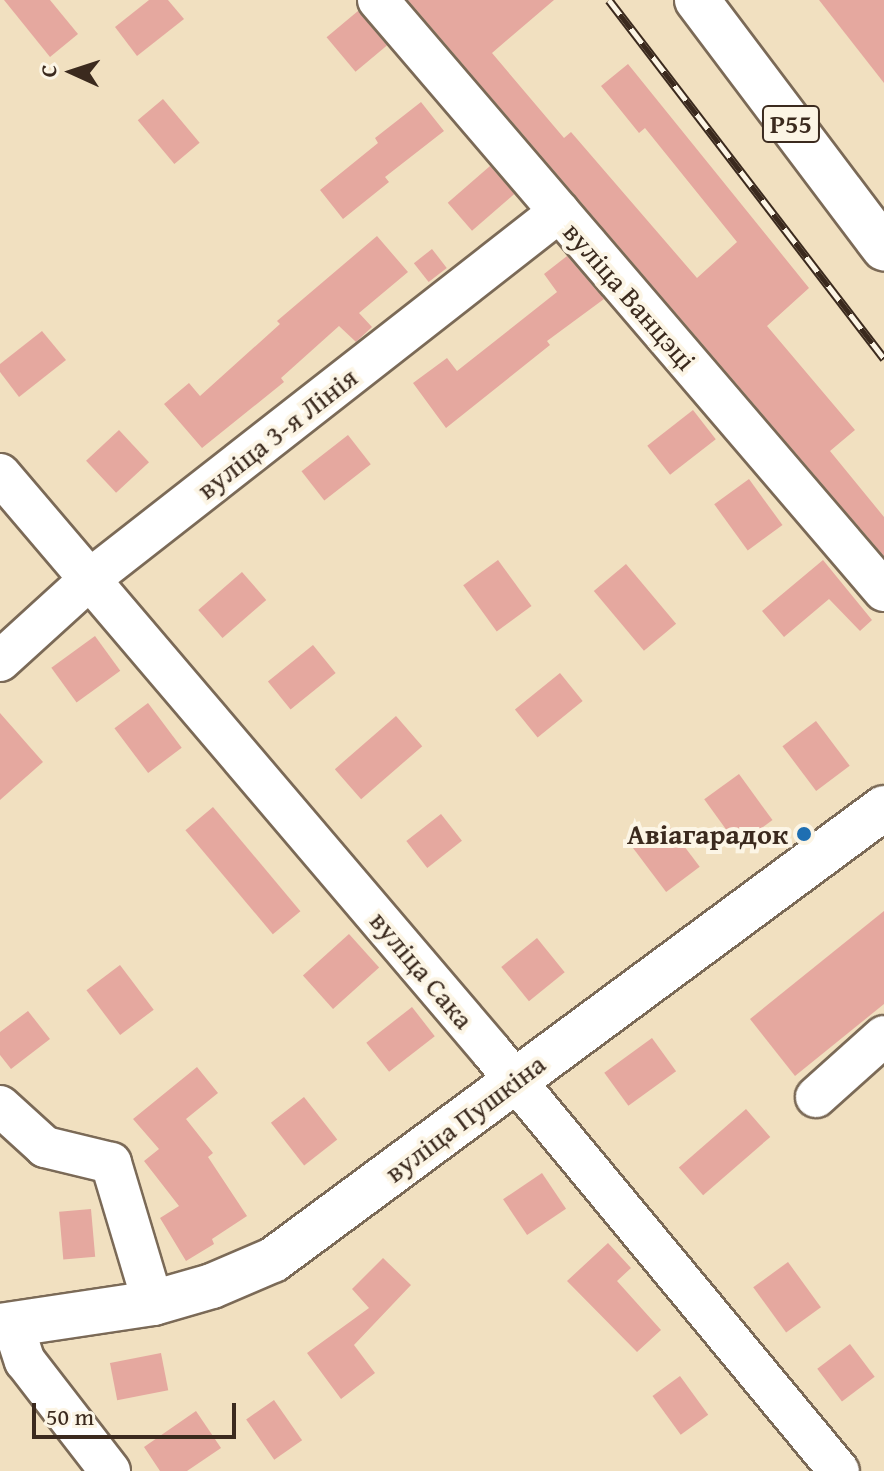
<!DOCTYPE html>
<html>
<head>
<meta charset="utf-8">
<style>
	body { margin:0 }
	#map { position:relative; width:884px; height:1471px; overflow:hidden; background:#f1e0c0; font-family:"Gentium Book Plus",serif }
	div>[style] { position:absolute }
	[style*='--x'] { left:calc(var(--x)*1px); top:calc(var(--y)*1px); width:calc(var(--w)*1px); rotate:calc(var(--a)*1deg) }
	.building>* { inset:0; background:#e5a89f; transform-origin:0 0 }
	.roads { filter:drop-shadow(2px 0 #7b6a57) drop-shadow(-2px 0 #7b6a57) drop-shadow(0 2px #7b6a57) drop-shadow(0 -2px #7b6a57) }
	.minor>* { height:40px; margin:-20px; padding:0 20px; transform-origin:20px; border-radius:20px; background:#fff }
	.major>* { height:44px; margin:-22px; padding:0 22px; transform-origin:22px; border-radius:22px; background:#fff }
	.rail>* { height:9px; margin-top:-4.5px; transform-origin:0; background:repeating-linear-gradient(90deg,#fcf5e5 0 18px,#3b2a1e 0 36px); box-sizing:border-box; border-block:2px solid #3b2a1e }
	.dots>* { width:22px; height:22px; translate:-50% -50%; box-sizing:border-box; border:4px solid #fcf5e5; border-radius:50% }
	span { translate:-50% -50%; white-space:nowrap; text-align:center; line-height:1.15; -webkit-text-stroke:8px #fcf5e5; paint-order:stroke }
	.shield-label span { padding:2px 6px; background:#fcf5e5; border:2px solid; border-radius:6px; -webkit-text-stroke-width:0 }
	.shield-label { font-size:26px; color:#3b2a1e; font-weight:700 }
	.street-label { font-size:28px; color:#3b2a1e }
	.poi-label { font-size:28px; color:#3b2a1e; font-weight:700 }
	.right { translate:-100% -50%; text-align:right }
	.north { position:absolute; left:32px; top:32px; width:80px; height:80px; -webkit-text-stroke:6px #fcf5e5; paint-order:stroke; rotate:273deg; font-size:22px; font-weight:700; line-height:32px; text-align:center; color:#3b2a1e }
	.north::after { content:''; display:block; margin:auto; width:28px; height:36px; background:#3b2a1e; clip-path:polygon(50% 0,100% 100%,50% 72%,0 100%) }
	.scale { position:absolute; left:32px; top:1403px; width:204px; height:36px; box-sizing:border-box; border:4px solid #3b2a1e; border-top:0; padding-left:10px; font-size:24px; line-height:28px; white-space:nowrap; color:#3b2a1e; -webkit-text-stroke:6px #fcf5e5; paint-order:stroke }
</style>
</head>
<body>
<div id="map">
	<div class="building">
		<div style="clip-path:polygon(4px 0,50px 0,78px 34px,50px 57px)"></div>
		<div style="clip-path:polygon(149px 0,168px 0,184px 19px,137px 56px,115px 27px)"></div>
		<div style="clip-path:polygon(408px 0,554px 0,492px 53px,564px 138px,571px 132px,697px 278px,737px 242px,645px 128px,639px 133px,601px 86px,628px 64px,809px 288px,767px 326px,855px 430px,830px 451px,884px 517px,884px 556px)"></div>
		<div style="clip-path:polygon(819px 0,884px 0,884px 83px)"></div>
		<div style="left:358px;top:11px;width:45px;height:41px;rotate:50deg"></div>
		<div style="left:163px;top:99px;width:57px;height:33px;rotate:50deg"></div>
		<div style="clip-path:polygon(421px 102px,444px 131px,385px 177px,389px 182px,343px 219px,320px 190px,378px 143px,375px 138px)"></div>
		<div style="left:490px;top:166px;width:37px;height:56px;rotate:49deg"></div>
		<div style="clip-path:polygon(377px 236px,408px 272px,359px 313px,372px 327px,356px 342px,339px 326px,281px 378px,284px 382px,202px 448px,164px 404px,189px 383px,200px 396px,280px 324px,277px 321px)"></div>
		<div style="left:432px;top:249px;width:24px;height:23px;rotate:52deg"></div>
		<div style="clip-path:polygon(567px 256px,604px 299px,547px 341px,550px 345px,446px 428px,413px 383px,447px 358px,457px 371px,557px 292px,544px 274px)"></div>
		<div style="clip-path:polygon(42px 331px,66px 360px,19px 397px,0 372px,0 364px)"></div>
		<div style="left:693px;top:410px;width:37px;height:58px;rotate:52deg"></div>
		<div style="left:119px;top:430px;width:44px;height:45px;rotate:47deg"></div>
		<div style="left:348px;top:435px;width:37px;height:59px;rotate:52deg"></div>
		<div style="left:749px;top:479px;width:57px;height:43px;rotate:54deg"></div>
		<div style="left:498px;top:560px;width:57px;height:43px;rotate:54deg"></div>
		<div style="clip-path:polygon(823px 560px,872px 620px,860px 631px,829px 599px,784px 637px,762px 611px)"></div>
		<div style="left:626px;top:564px;width:78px;height:42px;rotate:50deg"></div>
		<div style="left:242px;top:572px;width:37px;height:58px;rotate:49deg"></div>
		<div style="left:95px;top:636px;width:43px;height:54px;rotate:54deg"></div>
		<div style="left:313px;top:645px;width:36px;height:58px;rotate:51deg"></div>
		<div style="left:560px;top:673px;width:36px;height:58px;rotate:51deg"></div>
		<div style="left:148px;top:703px;width:56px;height:42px;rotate:53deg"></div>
		<div style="clip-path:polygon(0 713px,43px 762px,0 800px)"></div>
		<div style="left:396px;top:716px;width:40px;height:81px;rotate:49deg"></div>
		<div style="left:816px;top:721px;width:56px;height:42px;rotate:53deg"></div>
		<div style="left:739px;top:774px;width:57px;height:43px;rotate:54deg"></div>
		<div style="left:213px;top:807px;width:136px;height:36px;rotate:50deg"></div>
		<div style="left:441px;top:814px;width:34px;height:44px;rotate:52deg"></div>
		<div style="left:666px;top:822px;width:56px;height:42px;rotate:53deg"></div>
		<div style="clip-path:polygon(884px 911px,884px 1004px,795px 1076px,750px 1019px)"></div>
		<div style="left:349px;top:934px;width:45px;height:62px;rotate:48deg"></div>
		<div style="left:537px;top:938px;width:44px;height:46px;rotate:51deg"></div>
		<div style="left:120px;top:965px;width:56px;height:42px;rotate:53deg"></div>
		<div style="left:412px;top:1007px;width:37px;height:58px;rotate:52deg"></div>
		<div style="clip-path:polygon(28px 1011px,50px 1039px,11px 1069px,0 1055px,0 1032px)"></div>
		<div style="left:652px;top:1038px;width:41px;height:59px;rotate:54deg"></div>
		<div style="clip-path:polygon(197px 1067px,218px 1093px,186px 1119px,213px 1153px,208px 1157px,247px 1216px,212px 1239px,214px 1244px,186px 1261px,160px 1218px,179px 1206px,144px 1161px,159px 1149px,133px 1119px)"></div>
		<div style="left:304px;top:1097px;width:54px;height:42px;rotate:52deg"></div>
		<div style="left:746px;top:1109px;width:37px;height:89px;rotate:49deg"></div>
		<div style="left:542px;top:1173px;width:43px;height:47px;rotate:56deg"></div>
		<div style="left:91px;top:1209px;width:48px;height:32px;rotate:85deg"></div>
		<div style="clip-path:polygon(608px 1243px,631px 1268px,617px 1281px,661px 1330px,637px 1352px,567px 1281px)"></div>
		<div style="clip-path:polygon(383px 1258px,411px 1285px,354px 1345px,375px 1373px,341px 1399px,307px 1353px,369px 1308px,352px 1289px)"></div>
		<div style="left:788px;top:1262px;width:56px;height:43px;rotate:54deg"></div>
		<div style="left:850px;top:1344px;width:41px;height:41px;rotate:53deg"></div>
		<div style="left:161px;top:1353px;width:38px;height:52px;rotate:79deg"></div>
		<div style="left:680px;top:1376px;width:48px;height:34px;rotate:54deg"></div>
		<div style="left:274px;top:1400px;width:49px;height:34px;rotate:55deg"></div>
		<div style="clip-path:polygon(196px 1411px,221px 1448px,187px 1471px,160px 1471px,144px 1447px)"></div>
	</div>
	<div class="roads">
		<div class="minor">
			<div style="--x:378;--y:0;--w:778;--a:49.43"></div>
			<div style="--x:0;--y:474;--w:758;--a:49.6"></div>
			<div style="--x:491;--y:1051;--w:545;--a:50.36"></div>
			<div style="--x:0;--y:661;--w:122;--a:-42.3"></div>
			<div style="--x:90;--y:579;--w:596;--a:-38.04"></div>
			<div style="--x:816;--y:1097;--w:91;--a:-41.9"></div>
			<div style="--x:0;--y:1106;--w:61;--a:42.3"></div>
			<div style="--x:45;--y:1147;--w:68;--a:13.6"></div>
			<div style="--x:111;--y:1163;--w:146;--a:73.3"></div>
			<div style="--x:13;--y:1325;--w:38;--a:72"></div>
			<div style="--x:25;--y:1361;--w:139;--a:52.3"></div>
		</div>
		<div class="major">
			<div style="--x:697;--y:0;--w:311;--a:53"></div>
			<div style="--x:0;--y:1326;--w:155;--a:-8.5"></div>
			<div style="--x:153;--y:1303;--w:61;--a:-16.1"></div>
			<div style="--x:212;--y:1286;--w:66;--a:-23.1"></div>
			<div style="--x:273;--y:1260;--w:760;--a:-36.49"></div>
		</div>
	</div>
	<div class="rail">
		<div style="--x:609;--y:0;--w:452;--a:52.5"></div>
	</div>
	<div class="dots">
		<div style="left:804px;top:834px;background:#1f6fb2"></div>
	</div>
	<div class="shield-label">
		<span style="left:791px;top:124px">Р55</span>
	</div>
	<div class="street-label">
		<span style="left:630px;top:296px;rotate:49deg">вуліца Ванцэці</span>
		<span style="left:277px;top:433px;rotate:-38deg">вуліца 3-я Лінія</span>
		<span style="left:422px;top:970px;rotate:50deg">вуліца Сака</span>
		<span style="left:465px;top:1118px;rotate:-37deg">вуліца Пушкіна</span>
	</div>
	<div class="poi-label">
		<span class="right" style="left:788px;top:834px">Авіагарадок</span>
	</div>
	<div class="north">С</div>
	<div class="scale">50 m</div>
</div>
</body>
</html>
